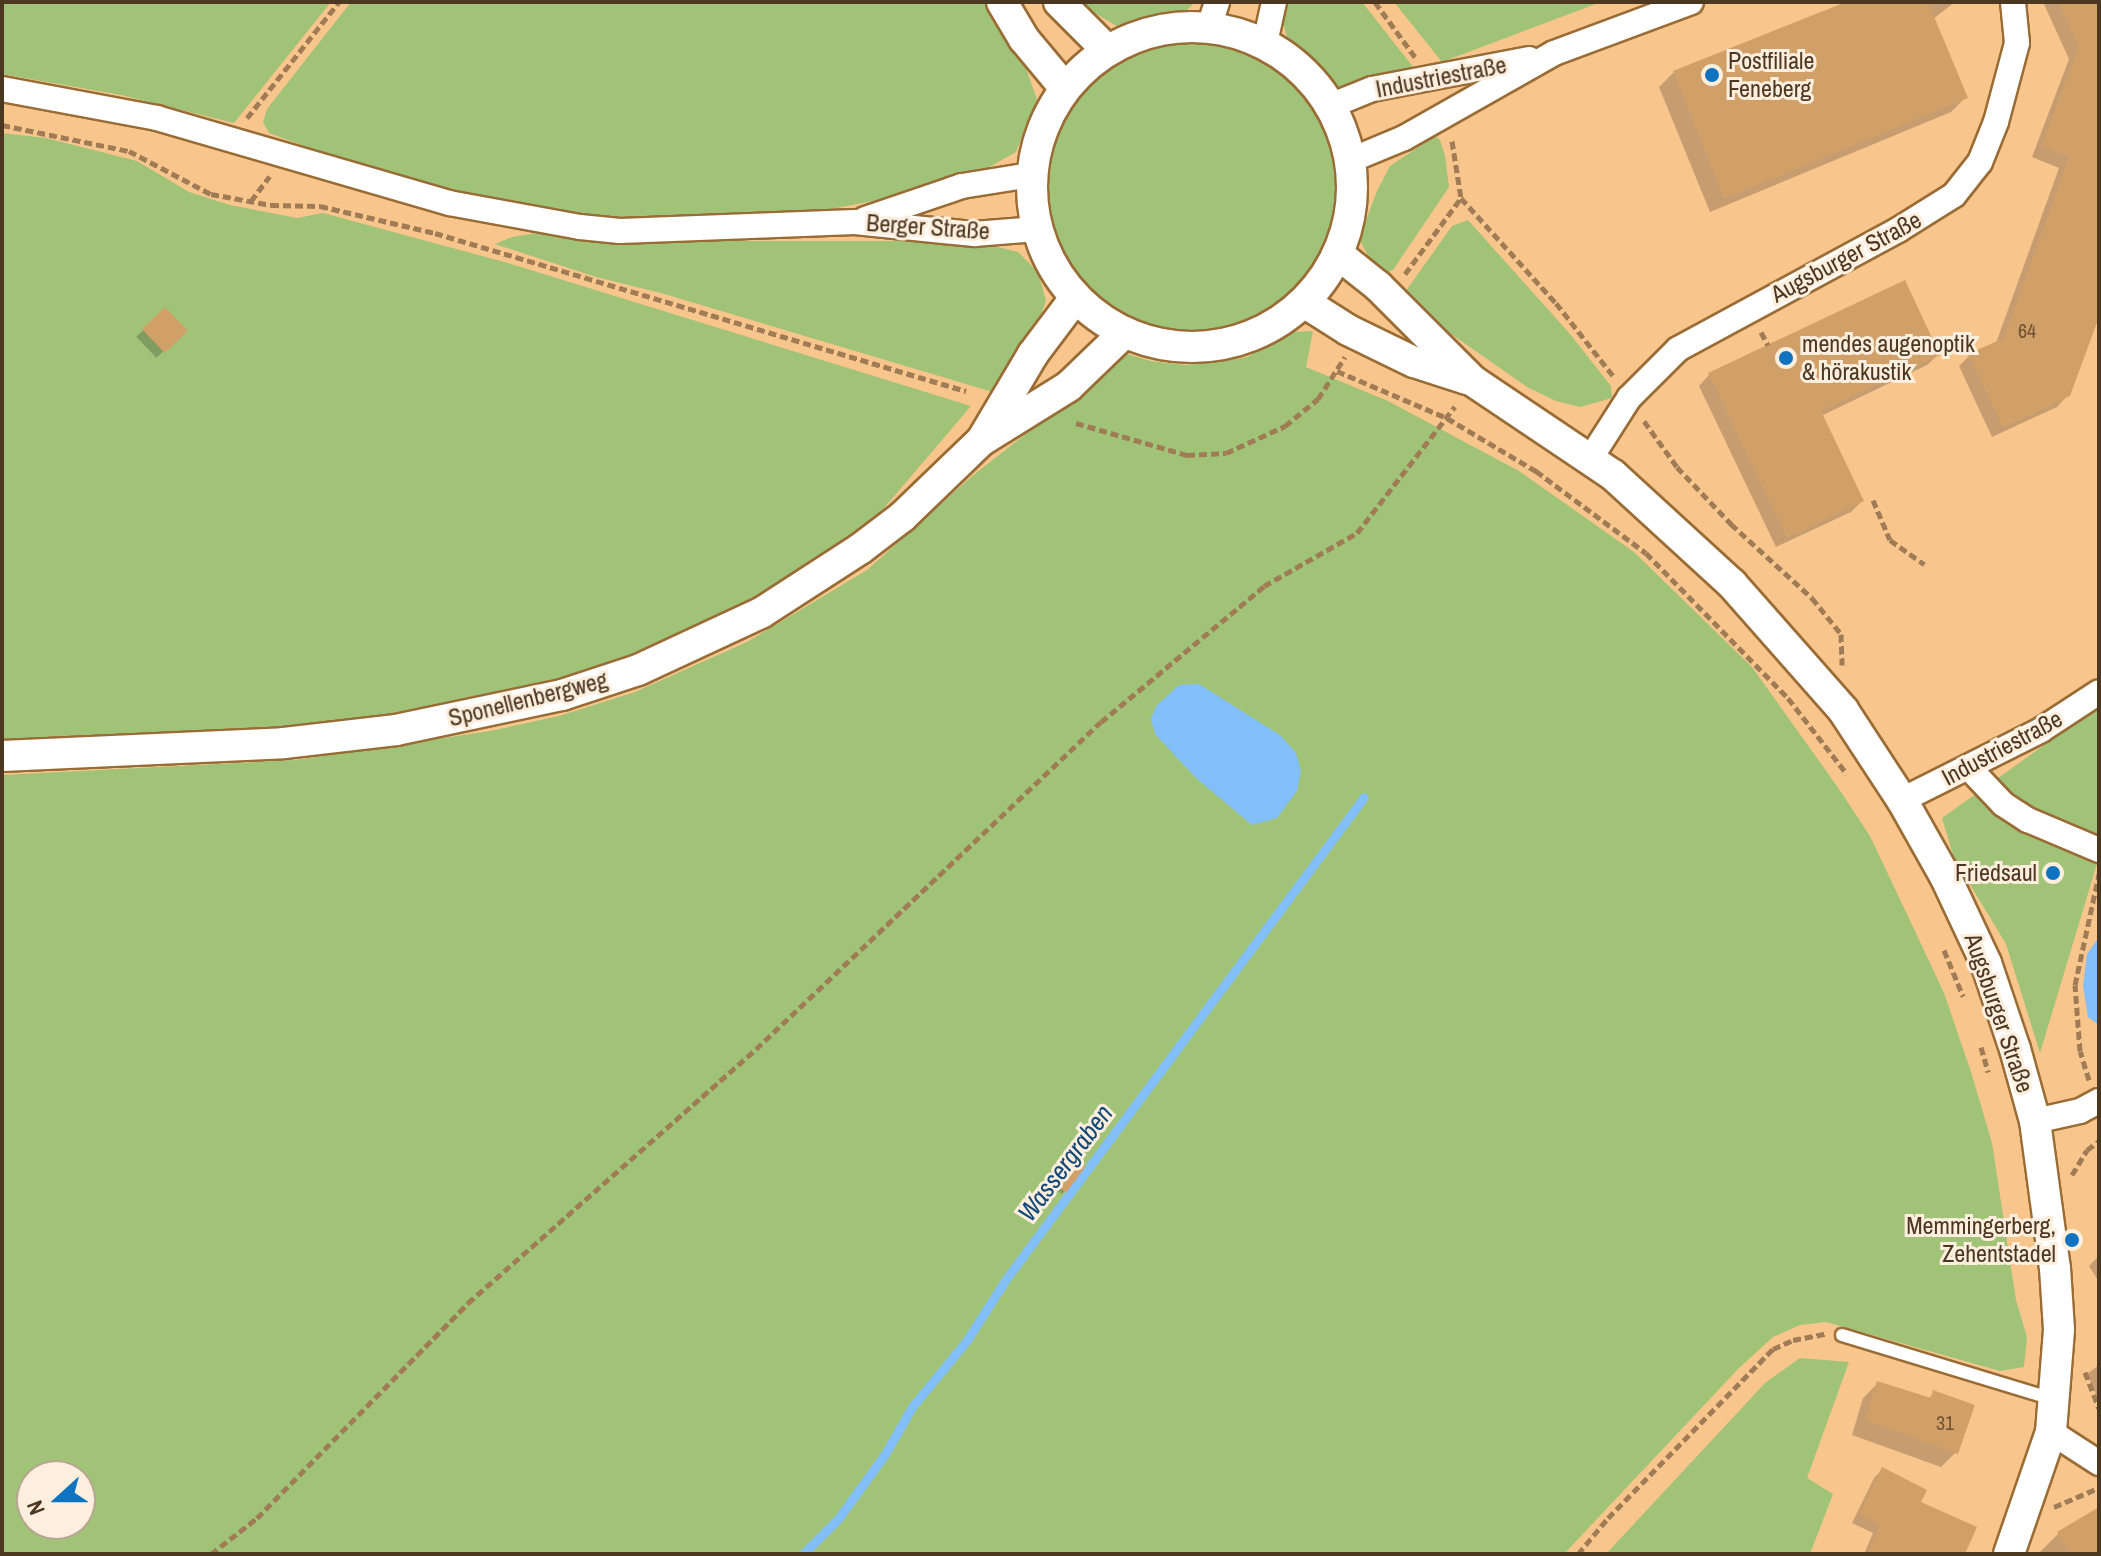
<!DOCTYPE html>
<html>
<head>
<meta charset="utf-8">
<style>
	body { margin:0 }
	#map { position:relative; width:2101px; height:1556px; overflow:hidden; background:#f8c58d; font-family:"Archivo Narrow",sans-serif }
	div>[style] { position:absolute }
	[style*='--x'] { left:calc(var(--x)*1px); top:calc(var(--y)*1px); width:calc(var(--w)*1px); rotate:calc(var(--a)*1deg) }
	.green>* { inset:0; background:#a1c378 }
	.round { border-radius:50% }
	.water>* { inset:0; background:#83bffa }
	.shadow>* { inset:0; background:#0003; transform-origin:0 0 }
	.stream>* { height:9px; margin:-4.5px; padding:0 4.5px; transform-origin:4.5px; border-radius:4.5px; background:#83bffa }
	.building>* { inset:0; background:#d1a069; transform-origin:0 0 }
	.path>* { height:5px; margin-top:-2.5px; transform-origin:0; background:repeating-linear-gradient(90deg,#9f7c55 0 8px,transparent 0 12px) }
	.roads { filter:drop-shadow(2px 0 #9a6c35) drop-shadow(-2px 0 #9a6c35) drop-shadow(0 2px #9a6c35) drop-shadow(0 -2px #9a6c35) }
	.service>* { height:12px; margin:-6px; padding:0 6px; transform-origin:6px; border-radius:6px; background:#fff }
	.minor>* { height:24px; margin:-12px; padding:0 12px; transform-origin:12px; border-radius:12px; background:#fff }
	.tertiary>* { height:30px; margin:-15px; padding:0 15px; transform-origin:15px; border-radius:15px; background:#fff }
	.tertiary>.ring { margin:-15px; padding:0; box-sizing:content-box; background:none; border:30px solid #fff; border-radius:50% }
	.dots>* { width:22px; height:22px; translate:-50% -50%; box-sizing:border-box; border:4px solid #fdeedd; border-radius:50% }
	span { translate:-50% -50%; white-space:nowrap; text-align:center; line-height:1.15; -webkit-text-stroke:6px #fdeedd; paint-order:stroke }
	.number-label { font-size:20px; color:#6d5233 }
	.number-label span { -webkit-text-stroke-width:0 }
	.poi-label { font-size:24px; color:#4c3821 }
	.left { translate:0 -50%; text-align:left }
	.right { translate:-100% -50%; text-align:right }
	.street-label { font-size:24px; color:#4c3821 }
	.water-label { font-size:26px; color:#124978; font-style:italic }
	.frame { position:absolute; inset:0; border:4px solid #4c3821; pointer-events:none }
	.north { position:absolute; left:16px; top:1460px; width:80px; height:80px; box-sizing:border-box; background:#fdeedd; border:2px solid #b6a592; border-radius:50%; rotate:249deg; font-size:22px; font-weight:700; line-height:32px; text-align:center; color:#4c3821 }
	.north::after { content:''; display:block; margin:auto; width:28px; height:36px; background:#1073bf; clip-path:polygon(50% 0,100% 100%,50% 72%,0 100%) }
</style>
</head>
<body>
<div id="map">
	<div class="green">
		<div style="clip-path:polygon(2px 2px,331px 2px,234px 123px,121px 95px,2px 74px)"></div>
		<div style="clip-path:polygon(351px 2px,990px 2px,1020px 52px,1037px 99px,1016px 152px,972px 177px,915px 193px,805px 214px,626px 220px,550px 212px,364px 168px,269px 133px,263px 122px,267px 109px)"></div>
		<div style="clip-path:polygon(1076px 2px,1195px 2px,1184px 13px,1156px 15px,1120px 28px)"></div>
		<div style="clip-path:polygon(1285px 2px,1362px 2px,1417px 72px,1332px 89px,1287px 38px,1282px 19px)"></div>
		<div style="clip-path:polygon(1394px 2px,1601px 2px,1442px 62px)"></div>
		<div class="round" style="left:1045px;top:43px;width:292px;height:292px"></div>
		<div style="clip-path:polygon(2px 133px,46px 138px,137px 161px,189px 192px,230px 205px,297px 218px,323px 213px,508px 263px,971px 406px,867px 528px,790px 579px,715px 622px,621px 660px,539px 685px,454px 703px,282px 731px,2px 740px)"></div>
		<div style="clip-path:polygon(1435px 136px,1440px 140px,1445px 156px,1449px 187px,1393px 270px,1379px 276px,1359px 239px,1377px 191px,1390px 166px)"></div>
		<div style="clip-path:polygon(1468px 220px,1570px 334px,1611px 386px,1612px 398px,1580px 407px,1556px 401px,1527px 387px,1437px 324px,1403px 295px,1452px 226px)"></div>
		<div style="clip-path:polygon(549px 231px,626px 241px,974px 241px,1018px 252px,1038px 272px,1046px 301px,1033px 335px,996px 393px,661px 293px,596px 277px,495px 244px,512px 237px)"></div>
		<div style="clip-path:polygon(evenodd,1313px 331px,1306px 367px,1388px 401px,1519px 471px,1634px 552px,1752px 667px,1839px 789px,1870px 836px,1914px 929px,1944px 993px,1972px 1075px,1992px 1143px,2016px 1300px,2027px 1337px,2024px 1367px,2000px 1371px,1826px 1322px,1800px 1325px,1773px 1337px,1739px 1368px,1564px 1554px,2px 1554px,2px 775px,295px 760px,490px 731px,559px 716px,635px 692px,747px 642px,867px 570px,971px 477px,1127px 354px,1151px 361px,1185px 365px,1220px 361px,1247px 357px,1292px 332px,1313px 331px,32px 1476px,80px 1476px,80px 1524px,32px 1524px,32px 1476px)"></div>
		<div style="clip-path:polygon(2099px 706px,2099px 857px,2040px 1053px,2006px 944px,1954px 858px,1942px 818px)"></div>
		<div style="clip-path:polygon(1800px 1358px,1849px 1362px,1807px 1478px,1833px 1494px,1810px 1554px,1606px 1554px,1765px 1383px)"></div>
	</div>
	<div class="water">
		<div style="clip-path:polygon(1199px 684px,1280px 735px,1296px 753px,1301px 771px,1297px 791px,1277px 818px,1252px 825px,1196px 778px,1155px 734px,1151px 719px,1156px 706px,1179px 685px)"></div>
		<div style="clip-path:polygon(2099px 937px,2099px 1025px,2088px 1017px,2083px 986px,2087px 954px)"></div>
	</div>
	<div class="shadow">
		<div style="clip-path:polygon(1852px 2px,1955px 2px,1933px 19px,1965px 98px,1951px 112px,1710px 212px,1659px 87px,1674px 72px)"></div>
		<div style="clip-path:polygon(2043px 2px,2099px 2px,2099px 311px,2068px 395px,2057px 407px,1992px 437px,1959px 366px,1969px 356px,1996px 343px,2059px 168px,2032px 157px,2069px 59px)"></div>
		<div style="left:165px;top:309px;width:29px;height:40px;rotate:46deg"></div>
		<div style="clip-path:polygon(1938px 355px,1927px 365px,1821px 416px,1862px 501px,1851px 512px,1776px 547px,1699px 386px,1709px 375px)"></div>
		<div style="clip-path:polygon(1063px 1156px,1083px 1166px,1062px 1194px,1045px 1181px)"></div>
		<div style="clip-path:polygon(2099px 1256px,2099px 1282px,2089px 1266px)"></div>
		<div style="clip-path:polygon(2099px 1365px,2099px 1401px,2087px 1374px)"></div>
		<div style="clip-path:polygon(1877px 1384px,1928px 1399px,1934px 1393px,1956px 1452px,1941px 1467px,1852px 1435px,1863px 1398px)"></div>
		<div style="clip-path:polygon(1882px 1470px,1918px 1503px,1962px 1554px,1864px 1554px,1873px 1533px,1852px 1523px,1874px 1478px)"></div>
		<div style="clip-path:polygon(2099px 1509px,2099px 1554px,2038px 1554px,2058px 1534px)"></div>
	</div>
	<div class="stream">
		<div style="--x:803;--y:1554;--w:49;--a:-45"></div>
		<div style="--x:838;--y:1519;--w:80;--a:-54.1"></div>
		<div style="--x:885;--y:1454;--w:54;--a:-60.1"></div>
		<div style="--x:912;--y:1407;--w:87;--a:-50.6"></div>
		<div style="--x:967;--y:1340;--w:72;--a:-57.4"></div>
		<div style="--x:1006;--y:1279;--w:600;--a:-53.4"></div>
	</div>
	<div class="building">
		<div style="clip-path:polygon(1846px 2px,1928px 2px,1968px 98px,1724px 199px,1673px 71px)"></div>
		<div style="clip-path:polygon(2058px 2px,2099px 2px,2099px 317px,2070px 396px,2003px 428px,1968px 354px,2004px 338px,2069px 157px,2041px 146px,2079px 47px)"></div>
		<div style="clip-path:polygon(1905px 280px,1940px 355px,1821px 411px,1864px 501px,1787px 538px,1708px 373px)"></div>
		<div style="left:165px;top:307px;width:33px;height:32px;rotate:46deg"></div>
		<div style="left:1066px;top:1151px;width:25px;height:33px;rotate:37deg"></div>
		<div style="clip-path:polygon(1877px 1381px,1931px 1398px,1933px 1390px,1975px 1405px,1958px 1454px,1865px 1420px)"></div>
		<div style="clip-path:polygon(1882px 1467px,1927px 1490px,1921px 1502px,1977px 1527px,1965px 1554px,1867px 1554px,1880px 1525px,1859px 1514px)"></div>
		<div style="clip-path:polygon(2099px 1507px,2099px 1554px,2070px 1554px,2057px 1532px)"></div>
	</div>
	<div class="path">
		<div style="--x:1375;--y:2;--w:68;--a:54"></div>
		<div style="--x:247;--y:118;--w:148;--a:-51.6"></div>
		<div style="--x:2;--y:125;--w:130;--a:11.6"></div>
		<div style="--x:129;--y:151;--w:93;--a:27.7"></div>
		<div style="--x:211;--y:194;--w:61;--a:10.4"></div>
		<div style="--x:271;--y:205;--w:49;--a:1.2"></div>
		<div style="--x:320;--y:206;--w:118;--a:13.2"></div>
		<div style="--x:435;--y:233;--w:554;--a:16.57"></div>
		<div style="--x:1452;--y:141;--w:58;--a:81"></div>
		<div style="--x:1461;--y:198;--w:142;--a:47.9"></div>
		<div style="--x:1556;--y:303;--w:94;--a:51.9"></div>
		<div style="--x:251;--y:201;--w:31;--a:-53"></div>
		<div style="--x:1405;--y:274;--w:94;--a:-53.6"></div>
		<div style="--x:1761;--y:332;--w:15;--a:62"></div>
		<div style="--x:1337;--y:371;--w:120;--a:23.1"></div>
		<div style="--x:1447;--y:418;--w:104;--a:30.8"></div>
		<div style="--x:1536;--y:471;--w:137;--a:36.7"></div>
		<div style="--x:1646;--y:553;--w:203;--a:45.6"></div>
		<div style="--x:1788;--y:698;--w:96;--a:52.2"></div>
		<div style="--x:1644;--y:421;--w:57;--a:54.3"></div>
		<div style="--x:1677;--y:467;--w:79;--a:46.5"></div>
		<div style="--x:1731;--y:524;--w:110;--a:42.4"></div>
		<div style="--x:1812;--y:598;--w:46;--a:51.1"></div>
		<div style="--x:1841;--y:634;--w:31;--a:88"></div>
		<div style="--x:1076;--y:423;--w:116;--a:16.1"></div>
		<div style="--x:1187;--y:455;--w:39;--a:-3"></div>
		<div style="--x:1226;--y:453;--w:65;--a:-24.6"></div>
		<div style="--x:1285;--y:426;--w:43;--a:-39.3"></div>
		<div style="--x:1318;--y:399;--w:50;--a:-57.3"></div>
		<div style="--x:1873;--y:500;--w:43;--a:67"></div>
		<div style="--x:1890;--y:540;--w:42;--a:35.2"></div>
		<div style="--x:1944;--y:950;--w:50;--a:67.6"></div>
		<div style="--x:1981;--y:1047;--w:26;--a:74"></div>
		<div style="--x:2089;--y:1080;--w:30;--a:-107"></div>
		<div style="--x:2080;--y:1051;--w:66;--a:-94.3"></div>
		<div style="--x:2075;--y:985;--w:114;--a:-77.8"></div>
		<div style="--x:2072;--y:1175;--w:29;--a:-59"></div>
		<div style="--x:2087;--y:1150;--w:15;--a:-37"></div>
		<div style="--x:2085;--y:1372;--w:39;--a:69"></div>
		<div style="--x:2054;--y:1507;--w:46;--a:-23.2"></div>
		<div style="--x:211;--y:1554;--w:58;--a:-38"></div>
		<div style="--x:257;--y:1518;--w:301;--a:-45.5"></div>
		<div style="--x:468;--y:1303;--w:384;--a:-41.4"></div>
		<div style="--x:756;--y:1049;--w:475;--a:-43.5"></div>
		<div style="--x:1101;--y:722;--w:212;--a:-39.8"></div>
		<div style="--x:1264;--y:586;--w:107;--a:-29.7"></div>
		<div style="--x:1357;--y:533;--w:160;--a:-52.3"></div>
		<div style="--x:1578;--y:1554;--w:47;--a:-50.2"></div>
		<div style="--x:1608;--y:1518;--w:236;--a:-45.7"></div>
		<div style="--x:1773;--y:1349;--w:22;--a:-24"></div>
		<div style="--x:1793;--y:1340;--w:33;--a:-11"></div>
	</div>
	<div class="roads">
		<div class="service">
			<div style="--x:1842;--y:1335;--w:220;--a:16.9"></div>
		</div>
		<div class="minor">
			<div style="--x:1209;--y:27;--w:26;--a:-72"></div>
			<div style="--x:1265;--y:43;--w:42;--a:-77.6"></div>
			<div style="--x:2;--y:89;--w:158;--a:10.6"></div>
			<div style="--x:157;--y:118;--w:304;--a:16.2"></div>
			<div style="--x:449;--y:203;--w:133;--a:10.4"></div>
			<div style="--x:580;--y:227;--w:40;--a:5.7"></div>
			<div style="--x:620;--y:231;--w:235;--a:-2.2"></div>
			<div style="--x:855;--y:222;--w:120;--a:5.8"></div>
			<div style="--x:974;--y:234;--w:63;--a:-4.5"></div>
			<div style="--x:1330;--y:106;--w:45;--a:-22"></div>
			<div style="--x:1372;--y:89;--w:160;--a:-10.8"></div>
			<div style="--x:1351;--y:160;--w:57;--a:-22.5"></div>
			<div style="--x:1404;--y:138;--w:172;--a:-29.5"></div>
			<div style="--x:1554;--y:53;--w:146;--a:-20.4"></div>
			<div style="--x:865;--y:219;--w:102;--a:-18.8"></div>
			<div style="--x:962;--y:186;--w:70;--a:-9.1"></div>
			<div style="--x:1590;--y:459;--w:72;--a:-57.4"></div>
			<div style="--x:1629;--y:398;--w:69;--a:-45"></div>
			<div style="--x:1678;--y:349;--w:250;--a:-28.4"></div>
			<div style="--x:1898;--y:230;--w:66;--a:-32"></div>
			<div style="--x:1954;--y:195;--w:42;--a:-51.8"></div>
			<div style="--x:1980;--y:162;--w:43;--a:-68.2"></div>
			<div style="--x:1996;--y:122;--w:82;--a:-75.1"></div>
			<div style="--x:2017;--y:43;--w:41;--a:-95.6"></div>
			<div style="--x:1969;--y:768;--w:50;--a:46.6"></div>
			<div style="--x:2003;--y:804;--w:30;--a:33"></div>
			<div style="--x:2028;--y:820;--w:77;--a:22.9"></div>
			<div style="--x:1902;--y:800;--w:156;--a:-26.7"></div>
			<div style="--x:2041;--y:730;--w:69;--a:-33.2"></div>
			<div style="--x:2035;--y:1121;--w:46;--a:-12.5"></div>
			<div style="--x:2080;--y:1111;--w:21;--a:-28"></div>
			<div style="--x:2051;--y:1432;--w:57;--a:32.9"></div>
		</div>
		<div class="tertiary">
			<div style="--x:1002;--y:2;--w:43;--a:59.3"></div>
			<div style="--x:1024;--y:39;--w:62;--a:50.2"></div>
			<div style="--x:1059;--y:2;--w:68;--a:45"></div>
			<div class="ring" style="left:1032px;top:27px;width:290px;height:290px"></div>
			<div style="--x:1339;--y:255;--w:50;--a:38.5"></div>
			<div style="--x:1378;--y:286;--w:134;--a:45"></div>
			<div style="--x:1473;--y:381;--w:169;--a:33.9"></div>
			<div style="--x:1613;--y:475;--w:161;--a:42.5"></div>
			<div style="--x:1732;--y:584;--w:168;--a:48.6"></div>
			<div style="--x:1843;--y:710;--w:108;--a:56.8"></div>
			<div style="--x:1902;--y:800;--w:90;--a:60.6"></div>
			<div style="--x:1946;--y:878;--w:94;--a:64.8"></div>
			<div style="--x:1986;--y:963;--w:91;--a:71.4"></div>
			<div style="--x:2015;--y:1049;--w:75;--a:74.5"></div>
			<div style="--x:2035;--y:1121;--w:148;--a:82.3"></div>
			<div style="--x:2055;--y:1268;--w:62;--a:86.3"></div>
			<div style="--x:2059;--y:1330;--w:102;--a:94.5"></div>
			<div style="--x:2051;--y:1432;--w:129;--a:109"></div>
			<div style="--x:1304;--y:302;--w:52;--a:32.5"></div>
			<div style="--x:1348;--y:330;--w:73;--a:25.9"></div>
			<div style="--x:1414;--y:362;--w:56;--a:17.8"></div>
			<div style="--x:984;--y:439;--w:100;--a:-31.9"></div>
			<div style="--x:1069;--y:386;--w:76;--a:-43.9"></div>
			<div style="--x:2;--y:756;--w:282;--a:-2.6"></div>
			<div style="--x:284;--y:743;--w:113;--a:-6.6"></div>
			<div style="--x:396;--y:730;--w:170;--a:-11.9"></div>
			<div style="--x:562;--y:695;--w:80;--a:-18.2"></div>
			<div style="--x:638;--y:670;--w:136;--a:-24.9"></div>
			<div style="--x:761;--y:613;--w:118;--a:-32.9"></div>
			<div style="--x:860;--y:549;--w:53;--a:-37.3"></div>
			<div style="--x:902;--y:517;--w:111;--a:-43.9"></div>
			<div style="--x:982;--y:440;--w:100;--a:-59.3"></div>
			<div style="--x:1033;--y:354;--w:71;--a:-53"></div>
		</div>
	</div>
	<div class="dots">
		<div style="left:1712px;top:75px;background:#1073bf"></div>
		<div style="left:1786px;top:358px;background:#1073bf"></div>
		<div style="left:2053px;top:873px;background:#1073bf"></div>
		<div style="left:2072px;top:1240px;background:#1073bf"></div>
	</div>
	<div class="number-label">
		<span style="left:2027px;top:330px">64</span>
		<span style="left:1945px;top:1422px">31</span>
	</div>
	<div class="poi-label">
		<span class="left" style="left:1728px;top:75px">Postfiliale<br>Feneberg</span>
		<span class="left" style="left:1802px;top:358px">mendes augenoptik<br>&amp; hörakustik</span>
		<span class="right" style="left:2037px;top:873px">Friedsaul</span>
		<span class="right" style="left:2056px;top:1240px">Memmingerberg,<br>Zehentstadel</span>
	</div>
	<div class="street-label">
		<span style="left:1441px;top:77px;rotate:-11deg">Industriestraße</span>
		<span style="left:928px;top:227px;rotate:4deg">Berger Straße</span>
		<span style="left:1846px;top:257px;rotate:-28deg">Augsburger Straße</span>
		<span style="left:528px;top:699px;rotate:-14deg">Sponellenbergweg</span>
		<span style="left:2002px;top:748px;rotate:-28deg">Industriestraße</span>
		<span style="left:1999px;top:1013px;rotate:71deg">Augsburger Straße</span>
	</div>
	<div class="water-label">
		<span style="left:1065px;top:1163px;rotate:-53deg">Wassergraben</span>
	</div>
	<div class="frame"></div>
	<div class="north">N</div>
</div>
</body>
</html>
